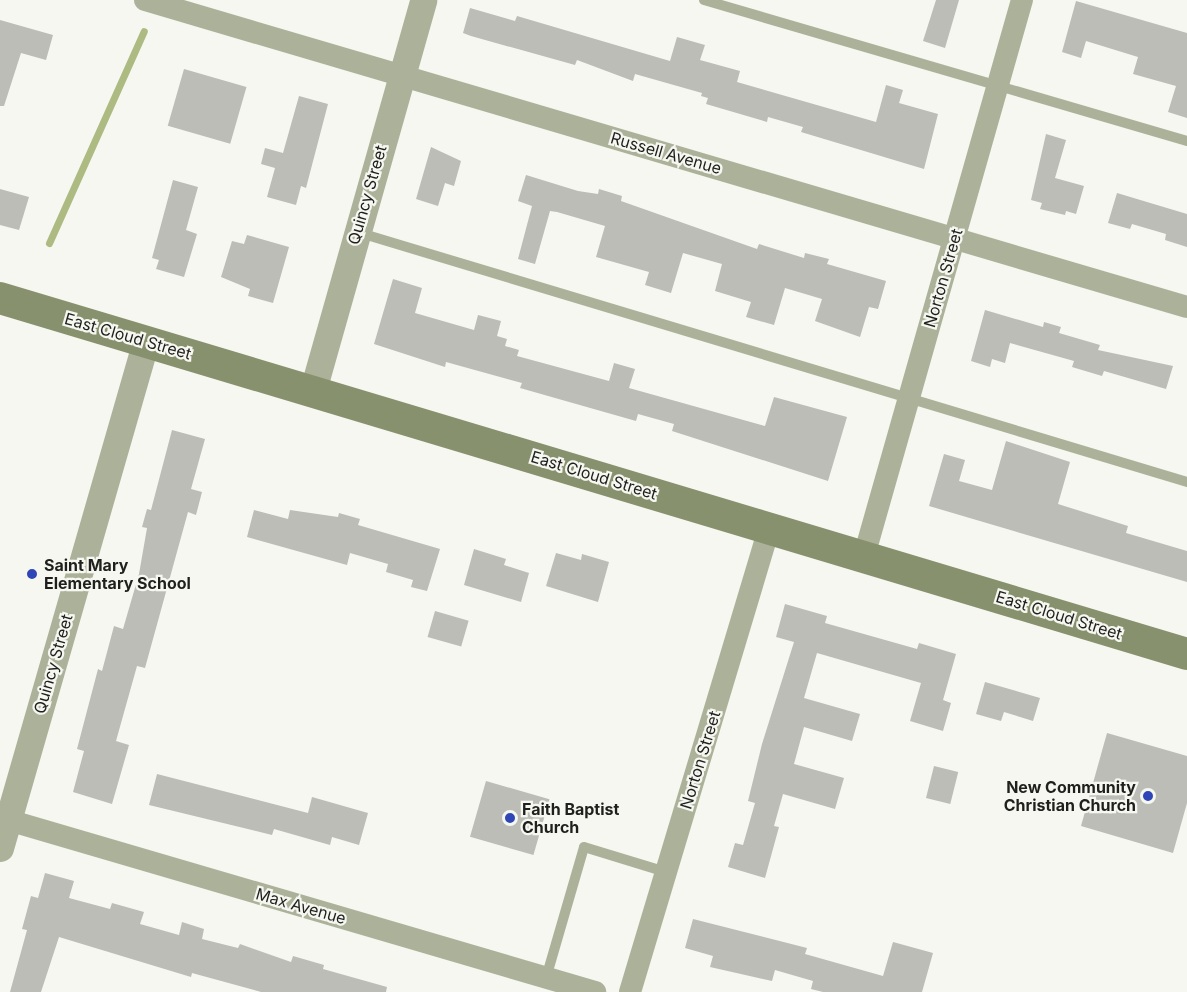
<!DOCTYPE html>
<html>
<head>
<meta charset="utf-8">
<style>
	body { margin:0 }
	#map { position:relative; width:1187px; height:992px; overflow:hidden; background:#f5f7f0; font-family:Inter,sans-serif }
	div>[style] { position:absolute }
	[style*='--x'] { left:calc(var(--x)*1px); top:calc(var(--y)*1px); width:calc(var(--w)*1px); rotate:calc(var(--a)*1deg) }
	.stream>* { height:7px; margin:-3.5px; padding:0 3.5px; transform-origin:3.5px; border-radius:3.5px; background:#adba82 }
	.building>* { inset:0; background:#bcbdb6; transform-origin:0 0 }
	.service>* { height:10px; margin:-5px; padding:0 5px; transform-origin:5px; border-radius:5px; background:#acb29a }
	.minor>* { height:22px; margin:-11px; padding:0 11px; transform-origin:11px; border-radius:11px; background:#acb29a }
	.tertiary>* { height:27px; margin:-13.5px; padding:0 13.5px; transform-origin:13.5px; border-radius:13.5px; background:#acb29a }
	.secondary>* { height:32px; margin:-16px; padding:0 16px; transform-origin:16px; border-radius:16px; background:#88916d }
	.dots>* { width:16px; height:16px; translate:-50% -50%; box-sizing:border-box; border:3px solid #f5f7f0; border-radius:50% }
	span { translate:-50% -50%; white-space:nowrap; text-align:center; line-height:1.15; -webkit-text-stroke:4.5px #f5f7f0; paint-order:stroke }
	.street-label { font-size:16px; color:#1f201d }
	.poi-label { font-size:16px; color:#1f201d; font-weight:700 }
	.left { translate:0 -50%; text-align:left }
	.right { translate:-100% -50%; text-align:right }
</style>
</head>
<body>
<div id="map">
	<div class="stream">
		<div style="--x:49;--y:243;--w:232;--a:-65.9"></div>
	</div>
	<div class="building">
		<div style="clip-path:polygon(936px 0,959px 0,945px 48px,923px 41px)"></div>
		<div style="clip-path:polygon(1076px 1px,1187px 33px,1187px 118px,1168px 112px,1176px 86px,1133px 74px,1138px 57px,1086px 41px,1081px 58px,1062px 52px)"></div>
		<div style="clip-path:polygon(470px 8px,515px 21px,517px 16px,670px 61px,677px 37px,705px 45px,700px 60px,740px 71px,737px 82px,876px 122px,886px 85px,903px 90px,899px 103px,938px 114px,924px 169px,801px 132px,803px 127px,768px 117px,767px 122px,706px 104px,708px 98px,701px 96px,702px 93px,635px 74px,633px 81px,577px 60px,575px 65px,471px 36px,463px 33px)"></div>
		<div style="clip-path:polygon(0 20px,53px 35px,46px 60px,21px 53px,4px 106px,0 106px)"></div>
		<div style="left:184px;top:69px;width:65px;height:59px;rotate:16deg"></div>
		<div style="clip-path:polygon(299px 96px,328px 104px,306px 188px,301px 186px,296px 205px,267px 197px,275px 168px,261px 164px,265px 148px,283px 153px)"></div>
		<div style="clip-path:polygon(1046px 134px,1066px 140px,1055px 178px,1084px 186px,1076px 214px,1066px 211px,1065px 215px,1040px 209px,1042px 203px,1031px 200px)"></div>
		<div style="clip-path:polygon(431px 147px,461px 161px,454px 186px,445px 183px,438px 206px,416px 199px)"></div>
		<div style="clip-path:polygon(526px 175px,578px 191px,598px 194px,599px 189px,622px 196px,621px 201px,757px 249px,759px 244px,804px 258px,805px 253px,829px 259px,827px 264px,886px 281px,878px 309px,869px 307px,860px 337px,815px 321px,822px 299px,785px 288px,774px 325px,746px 317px,751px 302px,715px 291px,722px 264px,683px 253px,671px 293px,645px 285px,649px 272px,596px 257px,605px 226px,557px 212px,550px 211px,535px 264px,518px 259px,532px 206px,518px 201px)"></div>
		<div style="clip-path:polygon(173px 180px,198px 187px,186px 230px,197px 234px,184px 277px,156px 269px,159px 260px,152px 258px)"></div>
		<div style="clip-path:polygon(0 189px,29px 197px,19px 230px,0 225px)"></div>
		<div style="clip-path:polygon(1117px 193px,1187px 214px,1187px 247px,1165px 240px,1166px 234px,1132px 224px,1130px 229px,1108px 223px)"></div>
		<div style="clip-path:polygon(247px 235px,289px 247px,273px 303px,248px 296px,250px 289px,221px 277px,232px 241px,244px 244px)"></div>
		<div style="clip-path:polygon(393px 279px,422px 288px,415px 313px,474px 330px,478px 315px,501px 321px,497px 336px,507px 339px,505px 346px,519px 350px,517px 356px,609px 381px,614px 363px,635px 369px,629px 388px,765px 426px,774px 397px,847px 417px,828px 481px,672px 431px,674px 424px,638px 414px,636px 421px,520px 388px,522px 383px,446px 362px,445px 367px,374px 344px)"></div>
		<div style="clip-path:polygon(985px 310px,1043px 327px,1044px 322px,1061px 327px,1059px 333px,1100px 345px,1098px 350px,1173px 366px,1166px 389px,1104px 371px,1102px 376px,1072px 367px,1074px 361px,1010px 343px,1005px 363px,992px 359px,990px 367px,971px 361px)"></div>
		<div style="clip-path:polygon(172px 430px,205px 439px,191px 489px,202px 492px,196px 515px,188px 512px,145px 668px,137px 666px,116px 741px,129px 745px,112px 804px,73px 792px,84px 751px,77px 749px,98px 669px,102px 671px,114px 626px,123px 629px,139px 574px,147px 528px,142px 527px,147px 509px,151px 510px)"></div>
		<div style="clip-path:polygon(1006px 441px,1070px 462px,1058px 504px,1128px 526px,1126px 533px,1187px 551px,1187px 582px,929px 506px,944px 454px,965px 460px,959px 481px,992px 490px)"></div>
		<div style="clip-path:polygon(254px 510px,288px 519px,290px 510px,338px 517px,339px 513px,360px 519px,358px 525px,440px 549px,427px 591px,411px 587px,413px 580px,386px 572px,388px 564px,350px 553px,347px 565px,247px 537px)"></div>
		<div style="clip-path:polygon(474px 549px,506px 559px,504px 565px,529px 573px,521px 602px,464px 585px)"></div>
		<div style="clip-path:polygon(556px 553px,581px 560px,582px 554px,609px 562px,598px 602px,546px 586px)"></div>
		<div style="clip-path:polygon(785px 604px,827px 616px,825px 623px,917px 649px,919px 643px,956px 654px,943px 700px,951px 703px,943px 731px,910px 721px,921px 683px,817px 653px,804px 698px,860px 714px,852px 741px,804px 727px,794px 764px,844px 778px,835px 809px,783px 794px,774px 826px,779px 827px,765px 878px,728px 867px,735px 843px,743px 845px,755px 803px,748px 801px,762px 744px,794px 642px,776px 637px)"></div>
		<div style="left:435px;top:611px;width:35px;height:27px;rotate:16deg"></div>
		<div style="clip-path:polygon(985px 682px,1040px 698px,1033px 721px,1004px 712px,1001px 721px,976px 714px)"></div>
		<div style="clip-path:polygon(1107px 733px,1187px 756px,1187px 803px,1173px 853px,1081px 826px)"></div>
		<div style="left:934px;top:766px;width:25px;height:33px;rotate:14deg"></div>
		<div style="clip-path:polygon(157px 774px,308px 813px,312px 797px,368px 813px,359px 845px,332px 837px,330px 845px,274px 829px,272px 835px,149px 805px)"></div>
		<div style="left:486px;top:781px;width:66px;height:58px;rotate:16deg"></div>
		<div style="clip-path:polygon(45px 873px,74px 881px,69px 898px,110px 909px,112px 903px,144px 912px,140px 924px,179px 935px,182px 922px,204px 929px,202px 939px,238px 948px,240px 944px,291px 962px,293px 956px,324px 965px,323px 969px,387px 987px,386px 992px,261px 992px,192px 973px,191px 977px,59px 937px,41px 992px,10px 992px,27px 930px,22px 929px,31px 896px,38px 898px)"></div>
		<div style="clip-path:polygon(693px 919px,807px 948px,805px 954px,883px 976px,893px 942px,933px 953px,922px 992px,823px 992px,811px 989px,813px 981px,775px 970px,772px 981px,710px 967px,713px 956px,685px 948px)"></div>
	</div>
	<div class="service">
		<div style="--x:704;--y:0;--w:503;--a:16.27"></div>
		<div style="--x:357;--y:232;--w:867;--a:16.76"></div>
		<div style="--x:546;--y:978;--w:136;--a:-73.8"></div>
		<div style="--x:584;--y:847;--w:86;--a:17"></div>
	</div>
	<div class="minor">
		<div style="--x:145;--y:0;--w:1086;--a:16.42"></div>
		<div style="--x:864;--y:556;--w:578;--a:-74.14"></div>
		<div style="--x:8;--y:820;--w:612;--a:16.33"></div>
		<div style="--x:630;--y:992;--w:484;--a:-73.3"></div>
	</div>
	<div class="tertiary">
		<div style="--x:313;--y:390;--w:405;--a:-74.2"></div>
		<div style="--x:0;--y:848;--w:528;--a:-73.94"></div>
	</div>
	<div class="secondary">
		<div style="--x:0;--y:298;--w:1239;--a:16.69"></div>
	</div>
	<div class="dots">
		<div style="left:32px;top:574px;background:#2f46b7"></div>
		<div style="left:1148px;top:796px;background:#2f46b7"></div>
		<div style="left:510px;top:818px;background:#2f46b7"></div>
	</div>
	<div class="street-label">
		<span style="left:666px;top:153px;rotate:16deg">Russell Avenue</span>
		<span style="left:367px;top:195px;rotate:-74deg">Quincy Street</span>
		<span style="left:943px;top:278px;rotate:-74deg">Norton Street</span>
		<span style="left:128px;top:336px;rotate:16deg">East Cloud Street</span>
		<span style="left:594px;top:475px;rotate:17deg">East Cloud Street</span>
		<span style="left:1059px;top:615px;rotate:17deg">East Cloud Street</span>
		<span style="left:53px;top:664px;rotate:-74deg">Quincy Street</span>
		<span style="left:700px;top:760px;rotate:-73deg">Norton Street</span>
		<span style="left:301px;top:906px;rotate:16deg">Max Avenue</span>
	</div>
	<div class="poi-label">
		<span class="left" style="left:44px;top:574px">Saint Mary<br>Elementary School</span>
		<span class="right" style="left:1136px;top:796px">New Community<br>Christian Church</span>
		<span class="left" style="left:522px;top:818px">Faith Baptist<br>Church</span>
	</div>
</div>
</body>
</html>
